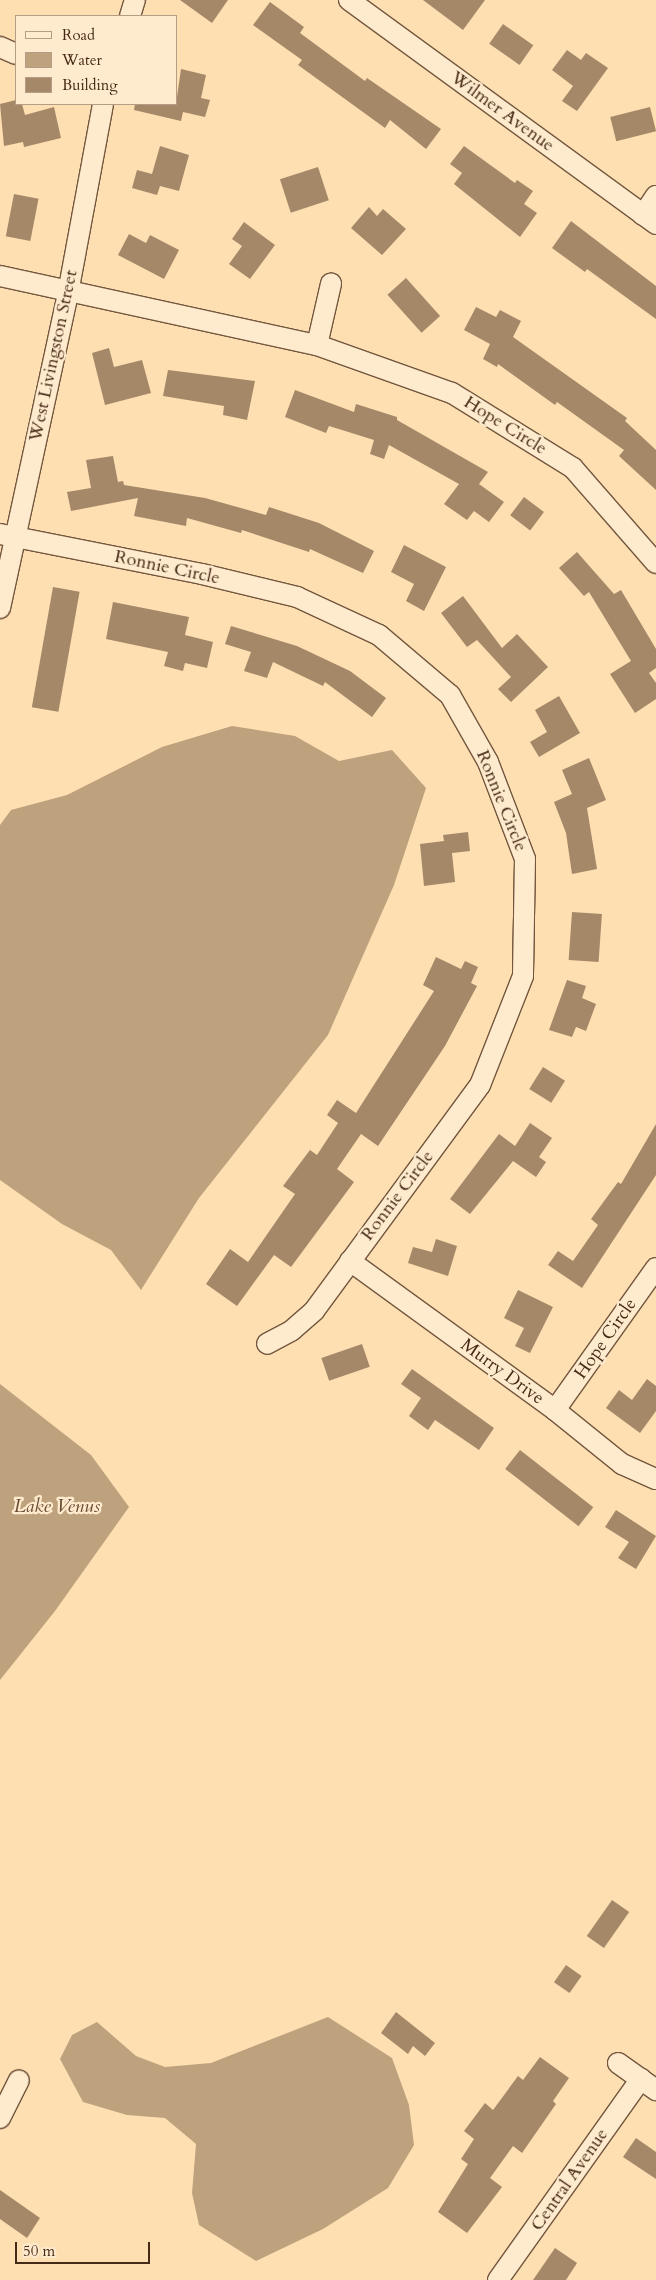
<!DOCTYPE html>
<html>
<head>
<meta charset="utf-8">
<style>
	body { margin:0 }
	#map { position:relative; width:656px; height:2280px; overflow:hidden; background:#fddfb2; font-family:Cardo,serif }
	div>[style] { position:absolute }
	[style*='--x'] { left:calc(var(--x)*1px); top:calc(var(--y)*1px); width:calc(var(--w)*1px); rotate:calc(var(--a)*1deg) }
	.water>* { inset:0; background:#bea17d }
	.building>* { inset:0; background:#a58868; transform-origin:0 0 }
	.roads { filter:drop-shadow(1px 0 #73573e) drop-shadow(-1px 0 #73573e) drop-shadow(0 1px #73573e) drop-shadow(0 -1px #73573e) }
	.street>* { height:20px; margin:-10px; padding:0 10px; transform-origin:10px; border-radius:10px; background:#feeacd }
	span { translate:-50% -50%; white-space:nowrap; text-align:center; line-height:1.15; -webkit-text-stroke:4.5px #feeacd; paint-order:stroke }
	.street-label { font-size:18px; color:#452a17 }
	.water-label { font-size:19px; color:#694e36; font-style:italic }
	.legend { position:absolute; left:15px; top:15px; width:162px; height:90px; box-sizing:border-box; background:#feeacd; border:1px solid #b49d84; margin:0; padding:6px 9px; list-style:none; font-size:15px; color:#452a17 }
	.legend li { display:flex; align-items:center; gap:10px; height:25px }
	.legend b { width:25px; border:1px solid #b49d84 }
	.scale { position:absolute; left:15px; top:2242px; width:135px; height:22px; box-sizing:border-box; border:2px solid #452a17; border-top:0; padding-left:6px; font-size:15px; line-height:18px; white-space:nowrap; color:#452a17; -webkit-text-stroke:4px #feeacd; paint-order:stroke }
</style>
</head>
<body>
<div id="map">
	<div class="water">
		<div style="clip-path:polygon(232px 726px,295px 736px,339px 761px,392px 750px,426px 788px,394px 885px,328px 1035px,199px 1198px,141px 1290px,111px 1250px,62px 1224px,0 1180px,0 825px,11px 810px,67px 795px,162px 747px)"></div>
		<div style="clip-path:polygon(0 1384px,91px 1455px,129px 1507px,55px 1611px,0 1680px)"></div>
		<div style="clip-path:polygon(328px 2017px,392px 2058px,409px 2105px,414px 2145px,388px 2188px,323px 2229px,256px 2261px,199px 2225px,192px 2193px,196px 2144px,165px 2118px,127px 2115px,83px 2102px,60px 2059px,72px 2035px,97px 2022px,136px 2056px,165px 2067px,211px 2063px)"></div>
	</div>
	<div class="building">
		<div style="clip-path:polygon(180px 0,228px 0,212px 23px)"></div>
		<div style="clip-path:polygon(423px 0,485px 0,463px 30px)"></div>
		<div style="clip-path:polygon(270px 2px,304px 27px,300px 33px,365px 81px,367px 78px,441px 129px,426px 149px,390px 120px,385px 128px,298px 65px,302px 60px,253px 25px)"></div>
		<div style="left:503px;top:24px;width:37px;height:24px;rotate:35deg"></div>
		<div style="clip-path:polygon(567px 50px,581px 60px,586px 53px,608px 68px,577px 111px,562px 101px,573px 86px,552px 70px)"></div>
		<div style="clip-path:polygon(181px 69px,206px 75px,201px 98px,210px 100px,205px 117px,183px 112px,181px 121px,134px 110px,135px 104px,176px 104px)"></div>
		<div style="clip-path:polygon(16px 100px,16px 104px,22px 104px,25px 115px,54px 107px,61px 138px,24px 147px,23px 142px,4px 146px,0 104px)"></div>
		<div style="left:650px;top:107px;width:25px;height:41px;rotate:76deg"></div>
		<div style="clip-path:polygon(160px 146px,189px 155px,179px 191px,160px 186px,157px 195px,132px 188px,137px 170px,152px 174px)"></div>
		<div style="clip-path:polygon(464px 146px,515px 183px,517px 180px,533px 191px,524px 204px,537px 213px,520px 237px,454px 184px,462px 173px,450px 164px)"></div>
		<div style="left:318px;top:167px;width:35px;height:40px;rotate:72deg"></div>
		<div style="left:14px;top:194px;width:25px;height:43px;rotate:11deg"></div>
		<div style="clip-path:polygon(369px 207px,377px 216px,383px 209px,406px 229px,382px 255px,351px 228px)"></div>
		<div style="clip-path:polygon(571px 221px,656px 286px,656px 319px,587px 269px,585px 272px,552px 248px)"></div>
		<div style="clip-path:polygon(244px 222px,275px 245px,250px 279px,229px 264px,242px 246px,232px 239px)"></div>
		<div style="clip-path:polygon(129px 234px,146px 243px,150px 235px,179px 250px,164px 279px,118px 255px)"></div>
		<div style="left:406px;top:278px;width:51px;height:25px;rotate:48deg"></div>
		<div style="clip-path:polygon(476px 307px,496px 317px,500px 310px,521px 321px,513px 337px,627px 418px,625px 421px,656px 450px,656px 490px,619px 456px,624px 450px,557px 402px,555px 405px,498px 364px,497px 367px,483px 359px,490px 344px,464px 330px)"></div>
		<div style="clip-path:polygon(109px 348px,114px 367px,142px 360px,151px 393px,105px 405px,92px 353px)"></div>
		<div style="clip-path:polygon(168px 370px,255px 381px,247px 420px,223px 415px,224px 406px,163px 396px)"></div>
		<div style="clip-path:polygon(295px 390px,354px 412px,356px 404px,397px 417px,397px 420px,488px 472px,479px 484px,504px 502px,489px 522px,474px 511px,467px 520px,444px 504px,459px 484px,389px 445px,384px 459px,370px 454px,374px 440px,329px 426px,326px 433px,285px 417px)"></div>
		<div style="clip-path:polygon(113px 456px,118px 482px,123px 481px,124px 485px,205px 498px,266px 515px,269px 507px,319px 523px,374px 551px,363px 573px,310px 549px,309px 552px,242px 530px,241px 533px,187px 518px,186px 526px,134px 516px,138px 498px,71px 511px,67px 492px,91px 488px,86px 460px)"></div>
		<div style="left:524px;top:497px;width:25px;height:23px;rotate:37deg"></div>
		<div style="clip-path:polygon(404px 545px,446px 567px,424px 611px,406px 601px,414px 584px,391px 572px)"></div>
		<div style="clip-path:polygon(577px 552px,614px 594px,621px 590px,656px 649px,656px 668px,649px 673px,656px 683px,656px 699px,635px 713px,610px 674px,631px 661px,589px 592px,584px 596px,559px 568px)"></div>
		<div style="left:53px;top:587px;width:27px;height:122px;rotate:10deg"></div>
		<div style="clip-path:polygon(463px 596px,502px 648px,517px 634px,548px 667px,511px 702px,498px 689px,511px 677px,477px 640px,467px 647px,441px 613px)"></div>
		<div style="clip-path:polygon(113px 602px,189px 617px,185px 635px,213px 642px,207px 668px,185px 663px,183px 671px,164px 666px,168px 652px,106px 639px)"></div>
		<div style="clip-path:polygon(231px 626px,297px 646px,350px 671px,386px 698px,372px 717px,325px 682px,323px 686px,273px 662px,267px 678px,244px 671px,251px 652px,225px 644px)"></div>
		<div style="clip-path:polygon(559px 696px,580px 733px,539px 757px,530px 742px,547px 732px,535px 710px)"></div>
		<div style="clip-path:polygon(589px 758px,606px 800px,587px 808px,597px 869px,572px 874px,566px 833px,554px 802px,572px 794px,562px 770px)"></div>
		<div style="clip-path:polygon(468px 832px,470px 851px,452px 853px,455px 882px,424px 886px,420px 844px,444px 841px,443px 835px)"></div>
		<div style="left:572px;top:912px;width:30px;height:48px;rotate:4deg"></div>
		<div style="clip-path:polygon(436px 957px,461px 969px,465px 961px,478px 967px,471px 983px,477px 986px,445px 1046px,378px 1146px,361px 1134px,337px 1169px,354px 1182px,291px 1267px,274px 1255px,237px 1306px,206px 1284px,230px 1249px,248px 1262px,295px 1194px,283px 1186px,310px 1150px,317px 1155px,338px 1123px,327px 1115px,337px 1100px,356px 1113px,434px 991px,423px 985px)"></div>
		<div style="clip-path:polygon(567px 980px,586px 986px,582px 998px,596px 1004px,586px 1031px,576px 1027px,572px 1037px,549px 1030px)"></div>
		<div style="left:543px;top:1067px;width:26px;height:26px;rotate:32deg"></div>
		<div style="clip-path:polygon(530px 1123px,552px 1138px,539px 1157px,546px 1162px,536px 1177px,513px 1161px,470px 1214px,450px 1199px,499px 1134px,515px 1146px)"></div>
		<div style="clip-path:polygon(656px 1124px,656px 1175px,582px 1288px,548px 1265px,558px 1251px,573px 1261px,598px 1225px,591px 1219px,618px 1182px,621px 1184px)"></div>
		<div style="clip-path:polygon(436px 1239px,457px 1246px,448px 1276px,408px 1263px,413px 1247px,432px 1252px)"></div>
		<div style="clip-path:polygon(518px 1290px,553px 1307px,530px 1353px,515px 1346px,524px 1328px,504px 1318px)"></div>
		<div style="left:362px;top:1344px;width:24px;height:43px;rotate:71deg"></div>
		<div style="clip-path:polygon(412px 1369px,494px 1428px,479px 1450px,435px 1420px,428px 1430px,409px 1416px,421px 1398px,401px 1384px)"></div>
		<div style="clip-path:polygon(647px 1379px,656px 1386px,656px 1411px,640px 1433px,606px 1408px,619px 1390px,632px 1400px)"></div>
		<div style="left:520px;top:1450px;width:93px;height:24px;rotate:38deg"></div>
		<div style="clip-path:polygon(616px 1510px,656px 1536px,636px 1569px,618px 1558px,629px 1542px,605px 1527px)"></div>
		<div style="left:612px;top:1900px;width:21px;height:44px;rotate:35deg"></div>
		<div style="left:566px;top:1965px;width:19px;height:21px;rotate:35deg"></div>
		<div style="clip-path:polygon(396px 2012px,435px 2043px,425px 2056px,413px 2046px,408px 2054px,381px 2033px)"></div>
		<div style="clip-path:polygon(540px 2057px,569px 2078px,553px 2101px,556px 2104px,522px 2153px,513px 2146px,490px 2178px,502px 2187px,467px 2233px,438px 2212px,468px 2164px,461px 2159px,474px 2139px,464px 2131px,485px 2103px,493px 2110px,518px 2076px,523px 2080px)"></div>
		<div style="clip-path:polygon(636px 2138px,656px 2152px,656px 2179px,623px 2157px)"></div>
		<div style="clip-path:polygon(0 2190px,40px 2218px,27px 2238px,0 2219px)"></div>
		<div style="clip-path:polygon(555px 2248px,577px 2263px,566px 2280px,533px 2280px)"></div>
	</div>
	<div class="roads">
		<div class="street">
			<div style="--x:349;--y:0;--w:380;--a:36.1"></div>
			<div style="--x:130;--y:16;--w:17;--a:-73"></div>
			<div style="--x:0;--y:47;--w:17;--a:24"></div>
			<div style="--x:643;--y:215;--w:23;--a:-56"></div>
			<div style="--x:0;--y:276;--w:324;--a:12.3"></div>
			<div style="--x:317;--y:345;--w:143;--a:19.6"></div>
			<div style="--x:452;--y:393;--w:142;--a:31.8"></div>
			<div style="--x:573;--y:468;--w:126;--a:48.9"></div>
			<div style="--x:317;--y:345;--w:63;--a:-77.1"></div>
			<div style="--x:0;--y:534;--w:206;--a:11.2"></div>
			<div style="--x:202;--y:574;--w:98;--a:13.6"></div>
			<div style="--x:297;--y:597;--w:90;--a:24.9"></div>
			<div style="--x:379;--y:635;--w:93;--a:40.2"></div>
			<div style="--x:450;--y:695;--w:77;--a:60.4"></div>
			<div style="--x:488;--y:762;--w:104;--a:69.1"></div>
			<div style="--x:525;--y:859;--w:117;--a:91"></div>
			<div style="--x:523;--y:976;--w:117;--a:111.5"></div>
			<div style="--x:480;--y:1085;--w:280;--a:126.3"></div>
			<div style="--x:314;--y:1311;--w:30;--a:139"></div>
			<div style="--x:291;--y:1331;--w:27;--a:152"></div>
			<div style="--x:0;--y:608;--w:322;--a:-77.8"></div>
			<div style="--x:68;--y:293;--w:192;--a:-79.5"></div>
			<div style="--x:350;--y:1261;--w:253;--a:36"></div>
			<div style="--x:555;--y:1410;--w:86;--a:38.9"></div>
			<div style="--x:622;--y:1464;--w:37;--a:24"></div>
			<div style="--x:555;--y:1410;--w:174;--a:-54.6"></div>
			<div style="--x:618;--y:2063;--w:47;--a:35.4"></div>
			<div style="--x:0;--y:2118;--w:42;--a:-63.4"></div>
			<div style="--x:498;--y:2280;--w:247;--a:-54.6"></div>
		</div>
	</div>
	<div class="street-label">
		<span style="left:502px;top:112px;rotate:36deg">Wilmer Avenue</span>
		<span style="left:54px;top:356px;rotate:-78deg">West Livingston Street</span>
		<span style="left:505px;top:426px;rotate:32deg">Hope Circle</span>
		<span style="left:167px;top:568px;rotate:12deg">Ronnie Circle</span>
		<span style="left:501px;top:801px;rotate:68deg">Ronnie Circle</span>
		<span style="left:398px;top:1196px;rotate:-53deg">Ronnie Circle</span>
		<span style="left:606px;top:1339px;rotate:-55deg">Hope Circle</span>
		<span style="left:502px;top:1372px;rotate:36deg">Murry Drive</span>
		<span style="left:570px;top:2180px;rotate:-55deg">Central Avenue</span>
	</div>
	<div class="water-label">
		<span style="left:57px;top:1507px">Lake Venus</span>
	</div>
	<ul class="legend">
	<li><b style="height:6px;background:#feeacd"></b>Road</li>
	<li><b style="height:14px;background:#bea17d"></b>Water</li>
	<li><b style="height:14px;background:#a58868"></b>Building</li>
	</ul>
	<div class="scale">50 m</div>
</div>
</body>
</html>
